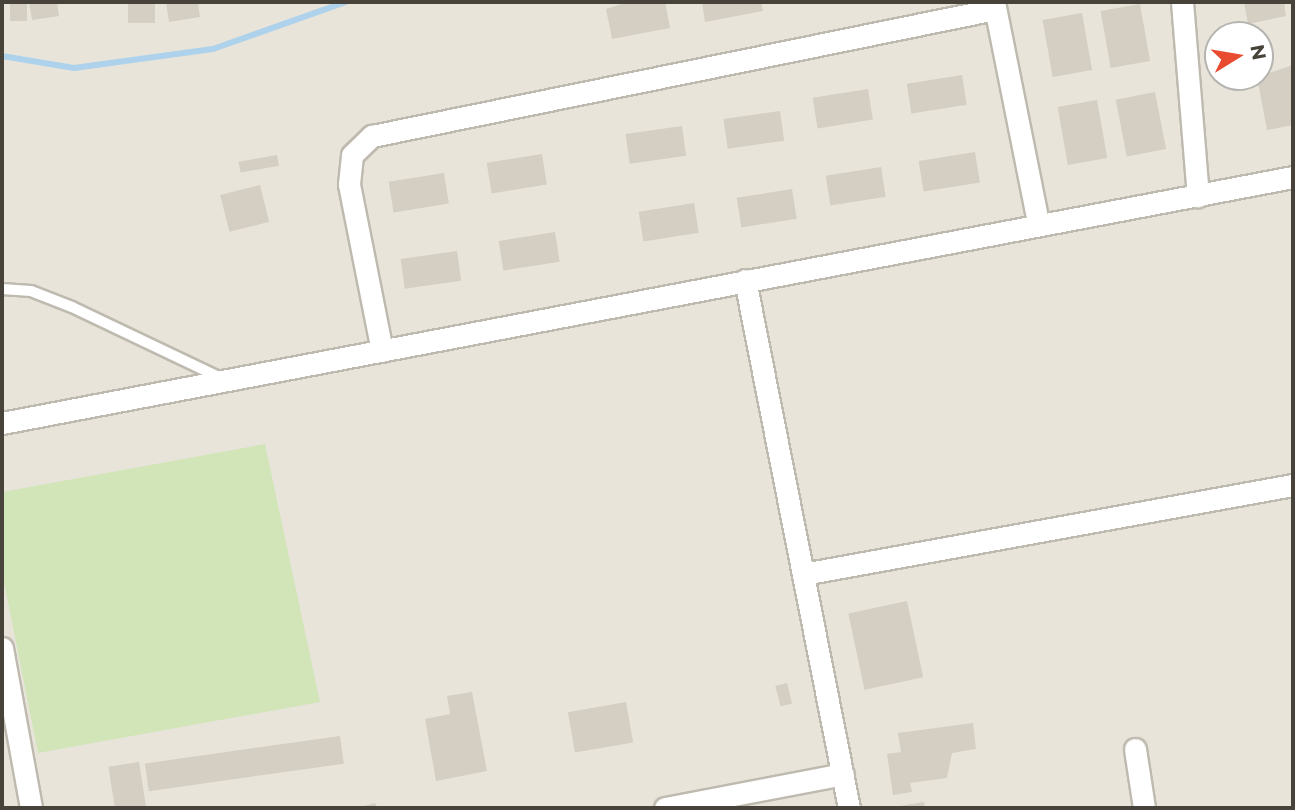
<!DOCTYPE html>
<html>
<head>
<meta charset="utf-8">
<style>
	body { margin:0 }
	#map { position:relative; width:1295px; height:810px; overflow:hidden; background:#f5f2ec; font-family:Montserrat,sans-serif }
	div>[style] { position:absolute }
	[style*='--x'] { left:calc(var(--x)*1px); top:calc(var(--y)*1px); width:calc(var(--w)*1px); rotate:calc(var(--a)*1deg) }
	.residential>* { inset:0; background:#e8e4da }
	.green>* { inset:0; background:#d1e5b9 }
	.stream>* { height:6px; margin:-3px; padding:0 3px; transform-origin:3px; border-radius:3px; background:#aed2eb }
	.building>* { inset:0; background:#d5cec2; transform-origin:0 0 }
	.roads { filter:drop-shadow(2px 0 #bfbaaf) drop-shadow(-2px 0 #bfbaaf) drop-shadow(0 2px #bfbaaf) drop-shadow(0 -2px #bfbaaf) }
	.service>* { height:10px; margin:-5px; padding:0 5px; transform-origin:5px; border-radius:5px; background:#fff }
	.minor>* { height:21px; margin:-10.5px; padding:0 10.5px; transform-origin:10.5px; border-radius:10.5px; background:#fff }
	span { translate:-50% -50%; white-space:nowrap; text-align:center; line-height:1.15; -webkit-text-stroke:6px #fff; paint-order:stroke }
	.frame { position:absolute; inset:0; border:4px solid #48433a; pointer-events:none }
	.north { position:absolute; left:1204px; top:21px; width:70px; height:70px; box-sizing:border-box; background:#fff; border:2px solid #b6b4b0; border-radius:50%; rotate:79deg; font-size:19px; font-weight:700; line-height:28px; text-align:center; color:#48433a }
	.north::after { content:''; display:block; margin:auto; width:24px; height:32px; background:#e84b30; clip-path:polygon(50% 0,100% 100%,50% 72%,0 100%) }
</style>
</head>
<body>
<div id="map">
	<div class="residential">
		<div style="clip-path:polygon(evenodd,2px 2px,1293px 2px,1293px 808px,2px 808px,2px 2px,1218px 35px,1260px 35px,1260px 77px,1218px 77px,1218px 35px)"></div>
	</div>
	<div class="green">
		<div style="clip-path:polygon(265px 444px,320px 702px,38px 753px,2px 572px,2px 492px)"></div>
	</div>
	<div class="stream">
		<div style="--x:2;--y:56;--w:73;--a:9.5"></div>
		<div style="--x:74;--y:68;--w:140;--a:-7.8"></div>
		<div style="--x:213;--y:49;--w:141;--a:-19.5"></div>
	</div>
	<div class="building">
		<div style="left:10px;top:2px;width:17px;height:19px"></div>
		<div style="clip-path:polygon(29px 2px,57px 2px,59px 16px,32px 20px)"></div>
		<div style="left:128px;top:2px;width:27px;height:21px"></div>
		<div style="clip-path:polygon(166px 2px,198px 2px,200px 17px,169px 22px)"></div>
		<div style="clip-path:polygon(628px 2px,665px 2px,670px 28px,612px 39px,606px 9px)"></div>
		<div style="clip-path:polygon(702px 2px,761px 2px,763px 11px,705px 22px)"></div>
		<div style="clip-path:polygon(1244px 2px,1284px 2px,1286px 16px,1248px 24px)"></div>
		<div style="left:1140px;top:4px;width:58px;height:40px;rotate:80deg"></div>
		<div style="left:1082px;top:13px;width:58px;height:40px;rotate:80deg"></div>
		<div style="clip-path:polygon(1293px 65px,1293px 125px,1267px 130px,1257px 77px)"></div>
		<div style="left:962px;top:75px;width:30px;height:56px;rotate:81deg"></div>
		<div style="left:868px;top:89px;width:31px;height:56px;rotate:81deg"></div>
		<div style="left:1155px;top:92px;width:58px;height:40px;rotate:79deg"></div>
		<div style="left:1097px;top:100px;width:59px;height:40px;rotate:80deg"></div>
		<div style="left:780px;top:111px;width:30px;height:57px;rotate:82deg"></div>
		<div style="left:682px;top:126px;width:30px;height:57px;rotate:82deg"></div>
		<div style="left:975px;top:152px;width:31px;height:57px;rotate:81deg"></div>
		<div style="left:542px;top:154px;width:31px;height:56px;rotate:81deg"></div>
		<div style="left:277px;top:155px;width:11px;height:39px;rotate:80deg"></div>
		<div style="left:881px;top:167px;width:30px;height:56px;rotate:81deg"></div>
		<div style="left:444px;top:173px;width:31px;height:56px;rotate:81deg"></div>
		<div style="left:260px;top:185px;width:38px;height:41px;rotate:76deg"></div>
		<div style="left:792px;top:189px;width:30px;height:56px;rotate:81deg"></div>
		<div style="left:694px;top:203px;width:30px;height:56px;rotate:81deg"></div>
		<div style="left:555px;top:232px;width:30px;height:57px;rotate:81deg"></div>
		<div style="left:457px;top:251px;width:30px;height:57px;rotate:82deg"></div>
		<div style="left:907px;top:601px;width:78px;height:60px;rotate:78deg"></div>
		<div style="left:787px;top:683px;width:21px;height:12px;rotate:76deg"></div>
		<div style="clip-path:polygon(472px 692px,487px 771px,436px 781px,425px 719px,450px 714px,447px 696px)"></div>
		<div style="left:626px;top:702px;width:41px;height:59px;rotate:80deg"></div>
		<div style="clip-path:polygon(973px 723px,976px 749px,952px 753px,947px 778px,910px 783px,912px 792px,893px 795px,887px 754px,901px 752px,898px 733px)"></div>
		<div style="left:340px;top:736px;width:28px;height:197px;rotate:82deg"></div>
		<div style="left:139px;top:762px;width:47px;height:31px;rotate:81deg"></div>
		<div style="clip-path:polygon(924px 802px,925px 808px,894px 808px,894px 807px)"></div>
		<div style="clip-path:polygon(375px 803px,377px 808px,361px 808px,360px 807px)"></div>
	</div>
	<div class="roads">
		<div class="service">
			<div style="--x:2;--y:289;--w:29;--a:4"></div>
			<div style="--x:31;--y:291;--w:44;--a:21.3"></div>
			<div style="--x:72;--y:307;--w:165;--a:25.5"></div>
		</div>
		<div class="minor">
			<div style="--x:994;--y:2;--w:225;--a:78.7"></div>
			<div style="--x:1182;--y:2;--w:195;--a:85.3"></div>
			<div style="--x:745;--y:280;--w:538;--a:78.86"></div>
			<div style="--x:382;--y:351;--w:170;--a:-101.2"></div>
			<div style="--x:349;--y:184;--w:29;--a:-84"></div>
			<div style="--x:352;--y:155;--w:28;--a:-44"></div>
			<div style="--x:372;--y:136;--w:636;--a:-11.52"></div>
			<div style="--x:2;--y:423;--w:1314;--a:-10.79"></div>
			<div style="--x:803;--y:574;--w:498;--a:-10.3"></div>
			<div style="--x:2;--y:648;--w:163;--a:79.7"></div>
			<div style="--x:1135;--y:749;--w:60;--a:81.3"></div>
			<div style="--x:665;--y:808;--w:181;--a:-10.8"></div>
		</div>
	</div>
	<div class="frame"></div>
	<div class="north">N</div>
</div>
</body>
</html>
